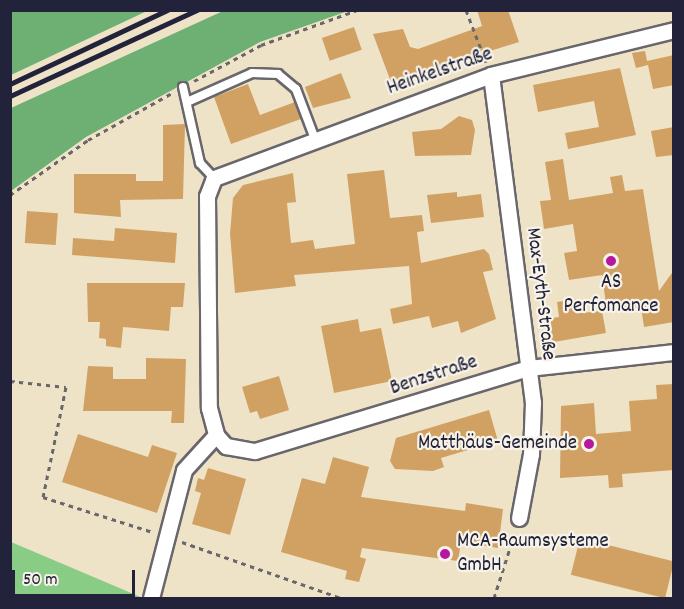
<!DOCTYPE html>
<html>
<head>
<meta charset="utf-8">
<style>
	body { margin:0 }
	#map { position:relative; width:684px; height:609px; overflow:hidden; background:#eee3c6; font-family:Dekko,sans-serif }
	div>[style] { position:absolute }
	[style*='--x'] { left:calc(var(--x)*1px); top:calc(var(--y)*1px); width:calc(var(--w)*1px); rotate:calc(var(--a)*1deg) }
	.green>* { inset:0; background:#88cc86 }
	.forest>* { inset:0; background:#6eb073 }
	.building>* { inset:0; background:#d1a164; transform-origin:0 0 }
	.path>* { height:3px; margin-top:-1.5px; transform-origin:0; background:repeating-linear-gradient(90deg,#69666c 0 4.5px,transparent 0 9px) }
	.roads { filter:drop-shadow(2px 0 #69666c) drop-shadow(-2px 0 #69666c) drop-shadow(0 2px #69666c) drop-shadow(0 -2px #69666c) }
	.lane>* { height:8px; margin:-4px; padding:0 4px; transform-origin:4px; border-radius:4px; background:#fff }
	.street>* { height:15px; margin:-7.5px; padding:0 7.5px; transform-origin:7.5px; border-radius:7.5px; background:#fff }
	.rail>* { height:4.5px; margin:-2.25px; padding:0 2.25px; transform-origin:2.25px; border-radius:2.25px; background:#22223b }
	.dots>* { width:16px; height:16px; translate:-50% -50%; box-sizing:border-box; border:3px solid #f7f3e8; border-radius:50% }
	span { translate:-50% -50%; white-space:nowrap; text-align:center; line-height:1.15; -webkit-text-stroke:4.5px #f7f3e8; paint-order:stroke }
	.street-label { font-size:21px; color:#22223b }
	.poi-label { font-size:21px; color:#22223b }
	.right { translate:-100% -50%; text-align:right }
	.left { translate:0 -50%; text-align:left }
	.frame { position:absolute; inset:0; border:12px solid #22223b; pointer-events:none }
	.scale { position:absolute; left:12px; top:570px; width:123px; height:27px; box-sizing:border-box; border:3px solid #22223b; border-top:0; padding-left:8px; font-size:18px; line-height:21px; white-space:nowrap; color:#22223b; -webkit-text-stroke:4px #f7f3e8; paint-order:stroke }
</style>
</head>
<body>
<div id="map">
	<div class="green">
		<div style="clip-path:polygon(11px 542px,143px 598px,11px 598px)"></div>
	</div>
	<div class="forest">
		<div style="clip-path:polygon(11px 10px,147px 10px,147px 11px,11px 75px)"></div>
		<div style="clip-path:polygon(223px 11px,348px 11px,260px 42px,86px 137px,11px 191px,11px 108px)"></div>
	</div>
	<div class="building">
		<div style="clip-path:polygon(477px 10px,508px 10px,519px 42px,391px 82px,373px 34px,403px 29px,410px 47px,418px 49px,482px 26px)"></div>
		<div style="left:354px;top:27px;width:24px;height:34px;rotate:71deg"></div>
		<div style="clip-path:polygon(645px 51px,647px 61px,674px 55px,674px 85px,653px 89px,648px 65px,636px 68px,632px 53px)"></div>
		<div style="clip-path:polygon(620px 68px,636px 135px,568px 149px,565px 133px,599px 127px,594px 101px,538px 112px,533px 85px)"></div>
		<div style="clip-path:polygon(341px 73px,351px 98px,313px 108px,305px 87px)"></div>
		<div style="clip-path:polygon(248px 84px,260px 115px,295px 102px,301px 119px,231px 144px,214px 97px)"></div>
		<div style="clip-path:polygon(459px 116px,472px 120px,475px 130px,471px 155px,415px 156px,412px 132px,441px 129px)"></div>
		<div style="clip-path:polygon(185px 124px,183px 199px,120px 200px,121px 217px,74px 213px,74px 174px,136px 174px,136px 181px,163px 181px,163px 125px)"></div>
		<div style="clip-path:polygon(674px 127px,674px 155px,656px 157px,651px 131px)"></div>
		<div style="clip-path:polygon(563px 159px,569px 200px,613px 193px,610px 177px,622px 175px,625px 191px,643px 189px,659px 291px,674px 270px,674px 322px,644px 327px,641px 307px,607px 312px,602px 275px,569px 280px,564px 253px,577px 251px,573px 224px,544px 229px,540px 201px,551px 200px,545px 162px)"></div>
		<div style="clip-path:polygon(384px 170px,390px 218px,422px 215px,424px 231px,417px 232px,421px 263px,484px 249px,489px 254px,493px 270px,483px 272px,496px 319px,461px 333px,458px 321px,432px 328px,429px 316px,393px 324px,390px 309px,412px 304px,409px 266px,294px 275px,296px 286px,235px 293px,230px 234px,233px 198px,243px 185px,293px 173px,296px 202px,287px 203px,291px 243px,313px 240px,315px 249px,355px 244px,347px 174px)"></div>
		<div style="clip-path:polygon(457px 192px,457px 197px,481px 194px,484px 217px,431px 223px,427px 195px)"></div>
		<div style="left:27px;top:211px;width:31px;height:32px;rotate:4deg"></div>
		<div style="clip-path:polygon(115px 228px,177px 233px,175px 263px,72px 255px,73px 238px,114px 241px)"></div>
		<div style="clip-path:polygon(87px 283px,185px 283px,183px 307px,171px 307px,169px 331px,123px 327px,121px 348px,106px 346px,106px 339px,99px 338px,100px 322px,88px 322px)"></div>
		<div style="clip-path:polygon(579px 299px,581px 313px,602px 311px,606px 333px,548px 343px,544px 319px,559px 317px,557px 302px)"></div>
		<div style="clip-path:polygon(358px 319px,360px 332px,381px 328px,392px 381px,334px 393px,321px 326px)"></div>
		<div style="clip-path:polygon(146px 358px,186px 359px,184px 423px,171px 423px,172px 411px,83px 411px,88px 366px,113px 367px,113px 379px,146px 379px)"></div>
		<div style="clip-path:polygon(279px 376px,289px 410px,260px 419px,257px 411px,250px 413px,242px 387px)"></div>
		<div style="clip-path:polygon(674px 384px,674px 470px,622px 474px,623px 487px,609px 488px,608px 475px,560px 478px,561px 406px,594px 403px,596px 434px,631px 431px,629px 401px,657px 399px,656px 385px)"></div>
		<div style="clip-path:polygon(489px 410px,498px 441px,441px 458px,444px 467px,433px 471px,395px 469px,390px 461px,396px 438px)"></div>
		<div style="clip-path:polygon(78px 434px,148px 457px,152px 445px,177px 453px,157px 513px,62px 482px)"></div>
		<div style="clip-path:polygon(333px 457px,369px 467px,361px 497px,465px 511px,466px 503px,503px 509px,498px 548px,461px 542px,458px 561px,362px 548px,360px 557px,366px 559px,359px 582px,345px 579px,347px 571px,281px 552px,302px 478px,325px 484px)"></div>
		<div style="clip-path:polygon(208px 468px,246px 479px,230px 535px,192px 524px,201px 493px,195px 491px,198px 478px,204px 480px)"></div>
		<div style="left:580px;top:538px;width:97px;height:38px;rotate:14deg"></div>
	</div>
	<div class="path">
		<div style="--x:466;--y:10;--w:56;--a:69"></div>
		<div style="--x:194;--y:81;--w:76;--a:-28.2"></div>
		<div style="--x:261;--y:45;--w:102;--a:-20"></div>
		<div style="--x:10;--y:195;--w:95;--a:-35.2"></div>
		<div style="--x:88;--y:140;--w:96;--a:-29.2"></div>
		<div style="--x:10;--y:381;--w:56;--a:6.1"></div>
		<div style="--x:66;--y:387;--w:112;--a:101.8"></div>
		<div style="--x:43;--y:497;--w:115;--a:17.7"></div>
		<div style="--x:182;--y:542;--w:169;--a:19.4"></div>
		<div style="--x:494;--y:598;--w:69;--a:-72.3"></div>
	</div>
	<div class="roads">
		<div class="lane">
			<div style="--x:183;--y:87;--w:78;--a:77.4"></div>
			<div style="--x:200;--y:163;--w:21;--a:47"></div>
			<div style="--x:187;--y:102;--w:71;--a:-24"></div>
			<div style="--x:252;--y:73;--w:26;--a:2"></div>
			<div style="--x:278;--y:74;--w:23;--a:40"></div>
			<div style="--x:296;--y:89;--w:53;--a:69.2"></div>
		</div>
		<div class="street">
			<div style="--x:674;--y:30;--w:188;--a:166.2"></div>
			<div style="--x:491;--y:75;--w:296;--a:159.6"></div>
			<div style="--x:214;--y:178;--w:19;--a:111"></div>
			<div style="--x:207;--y:196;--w:212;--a:89.5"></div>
			<div style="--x:209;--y:408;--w:28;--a:75"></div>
			<div style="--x:216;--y:435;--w:15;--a:48"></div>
			<div style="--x:226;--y:446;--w:29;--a:10"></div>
			<div style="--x:255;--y:451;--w:286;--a:-16.9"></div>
			<div style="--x:529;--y:368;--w:146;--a:-6.3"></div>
			<div style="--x:491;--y:75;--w:330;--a:82.7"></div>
			<div style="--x:533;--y:402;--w:52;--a:92.2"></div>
			<div style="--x:531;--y:454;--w:65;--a:100.6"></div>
			<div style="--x:151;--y:598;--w:132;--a:-75.5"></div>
			<div style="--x:184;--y:470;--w:47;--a:-47.6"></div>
		</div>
	</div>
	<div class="rail">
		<div style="--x:10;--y:84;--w:174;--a:-25.2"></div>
		<div style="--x:10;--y:96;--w:206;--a:-24.7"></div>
	</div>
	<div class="dots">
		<div style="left:611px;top:261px;background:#b5179e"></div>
		<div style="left:589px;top:444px;background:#b5179e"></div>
		<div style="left:445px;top:554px;background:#b5179e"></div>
	</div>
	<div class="street-label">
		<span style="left:440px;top:72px;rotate:-19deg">Heinkelstraße</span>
		<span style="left:540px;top:294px;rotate:83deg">Max-Eyth-Straße</span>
		<span style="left:434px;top:376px;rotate:-18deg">Benzstraße</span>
	</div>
	<div class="poi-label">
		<span style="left:611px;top:295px">AS<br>Perfomance</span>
		<span class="right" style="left:577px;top:444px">Matthäus-Gemeinde</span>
		<span class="left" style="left:457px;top:554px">MCA-Raumsysteme<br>GmbH</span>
	</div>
	<div class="frame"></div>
	<div class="scale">50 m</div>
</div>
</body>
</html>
